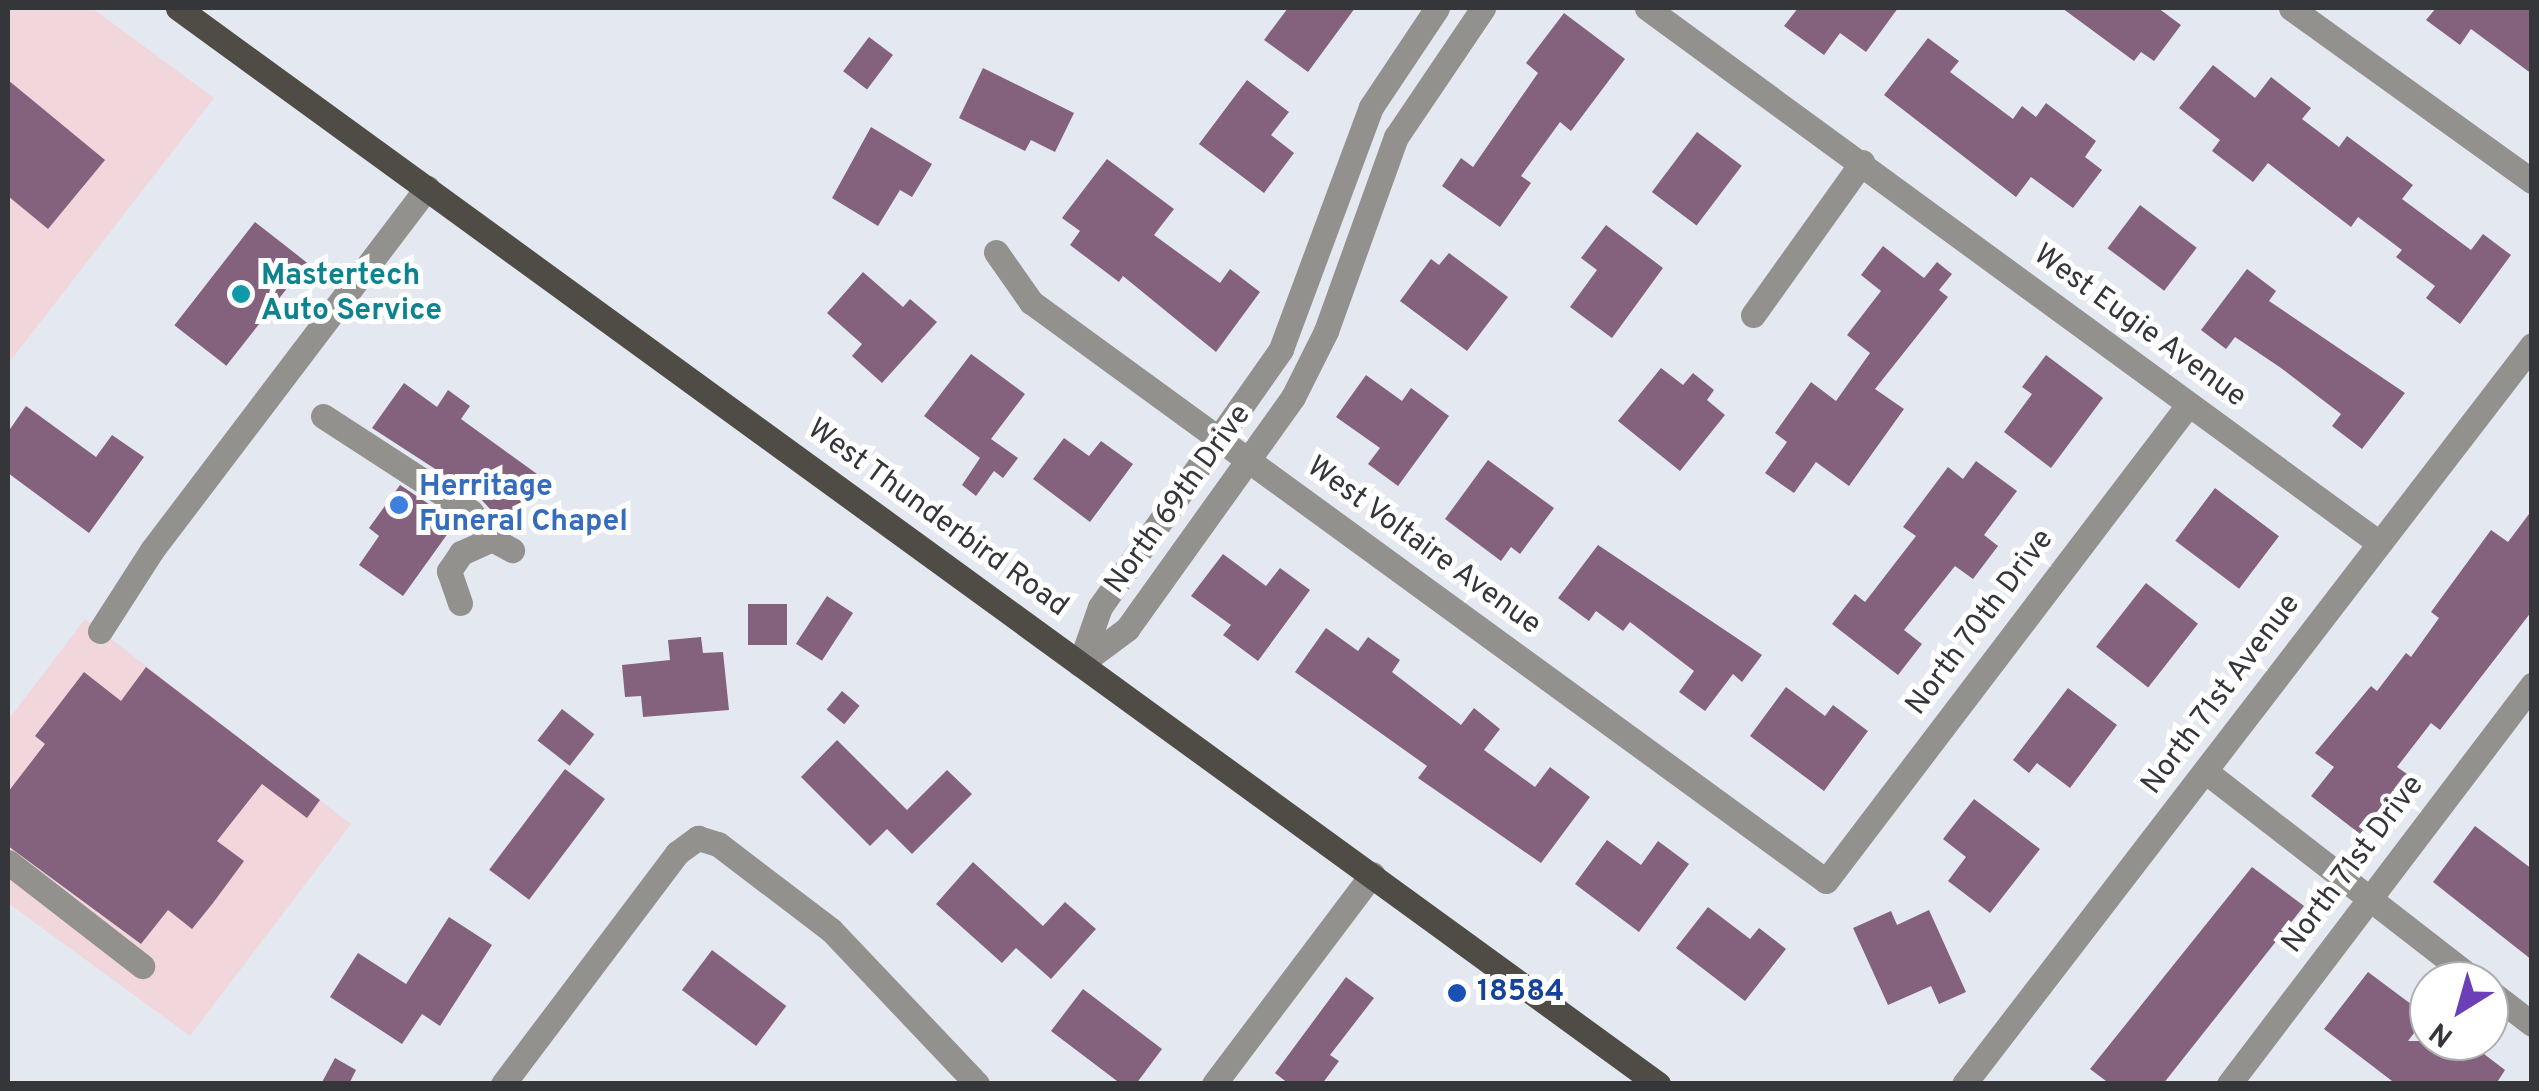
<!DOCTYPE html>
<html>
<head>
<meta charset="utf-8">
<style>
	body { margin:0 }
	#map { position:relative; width:2539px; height:1091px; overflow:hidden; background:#e4e8f1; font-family:Overpass,sans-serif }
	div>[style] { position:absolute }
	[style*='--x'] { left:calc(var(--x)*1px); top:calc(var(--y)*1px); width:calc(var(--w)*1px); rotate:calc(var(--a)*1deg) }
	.commercial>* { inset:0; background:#f1d7db }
	.building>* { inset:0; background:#84627e; transform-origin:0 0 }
	.minor>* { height:25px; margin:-12.5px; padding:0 12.5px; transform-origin:12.5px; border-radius:12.5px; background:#93918e }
	.major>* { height:25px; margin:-12.5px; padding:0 12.5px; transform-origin:12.5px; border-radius:12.5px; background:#4f4b45 }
	.dots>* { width:28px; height:28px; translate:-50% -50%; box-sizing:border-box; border:5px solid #fff; border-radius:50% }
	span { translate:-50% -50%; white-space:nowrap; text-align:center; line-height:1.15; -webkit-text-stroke:10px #fff; paint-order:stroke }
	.culture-label { font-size:30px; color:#0d838f; font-weight:700 }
	.left { translate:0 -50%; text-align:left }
	.street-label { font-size:30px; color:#35363a }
	.shop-label { font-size:30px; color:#366cbe; font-weight:700 }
	.transit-label { font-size:30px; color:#164399; font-weight:700 }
	.frame { position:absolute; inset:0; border:10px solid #35363a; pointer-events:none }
	.north { position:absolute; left:2409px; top:961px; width:100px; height:100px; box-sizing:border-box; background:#fff; border:2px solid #aeafb0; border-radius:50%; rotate:217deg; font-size:28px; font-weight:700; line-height:40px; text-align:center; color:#35363a }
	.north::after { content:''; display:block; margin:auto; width:35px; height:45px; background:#6b3fb7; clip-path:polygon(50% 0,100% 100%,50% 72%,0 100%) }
</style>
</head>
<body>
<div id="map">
	<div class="commercial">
		<div style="clip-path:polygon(8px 8px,92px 8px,214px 98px,8px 364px)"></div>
		<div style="clip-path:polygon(85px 619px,351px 824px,190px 1036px,8px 903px,8px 720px)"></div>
	</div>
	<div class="building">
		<div style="clip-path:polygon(1288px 8px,1355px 8px,1308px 72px,1264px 40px)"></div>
		<div style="clip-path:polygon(1798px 8px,1898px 8px,1866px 52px,1840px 33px,1824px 55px,1784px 26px)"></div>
		<div style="clip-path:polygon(2062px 8px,2158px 8px,2181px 25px,2154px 61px,2141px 52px,2134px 61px)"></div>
		<div style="clip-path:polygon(2436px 8px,2532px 8px,2532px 74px,2471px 29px,2460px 45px,2426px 20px)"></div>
		<div style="clip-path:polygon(1564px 13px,1625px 59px,1571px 131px,1560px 122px,1521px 176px,1531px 183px,1500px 227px,1442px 186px,1461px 158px,1473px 167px,1538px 73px,1526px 63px)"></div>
		<div style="left:869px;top:37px;width:30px;height:43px;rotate:37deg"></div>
		<div style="clip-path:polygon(1928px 38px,1959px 61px,1950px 72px,2013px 119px,2022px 106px,2036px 117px,2046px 103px,2096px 141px,2085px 157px,2102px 170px,2073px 208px,2031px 177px,2016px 197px,1884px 95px)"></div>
		<div style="clip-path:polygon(2213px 65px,2255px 98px,2271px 77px,2311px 108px,2302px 119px,2339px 147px,2347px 136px,2413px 185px,2402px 199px,2471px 250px,2483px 234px,2511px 255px,2460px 324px,2426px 298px,2435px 286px,2396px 257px,2402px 250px,2358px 217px,2351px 227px,2268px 163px,2253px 182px,2212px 151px,2220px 140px,2179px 108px)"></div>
		<div style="clip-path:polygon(983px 68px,1074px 113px,1055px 152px,1031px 140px,1025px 151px,959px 118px)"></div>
		<div style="clip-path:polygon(8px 80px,105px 160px,48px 229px,8px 196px)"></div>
		<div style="clip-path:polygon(1247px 80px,1289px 112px,1271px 135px,1294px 153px,1264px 193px,1199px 144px)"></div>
		<div style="clip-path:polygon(871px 127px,932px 164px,912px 197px,900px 190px,878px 226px,832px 198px)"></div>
		<div style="left:1697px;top:132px;width:56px;height:75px;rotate:37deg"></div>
		<div style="clip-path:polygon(1107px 159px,1174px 209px,1154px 235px,1220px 283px,1230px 269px,1260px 292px,1216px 352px,1123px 276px,1119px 282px,1070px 245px,1080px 231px,1062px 218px)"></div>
		<div style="left:2140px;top:205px;width:71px;height:54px;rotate:37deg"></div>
		<div style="left:255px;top:222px;width:66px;height:131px;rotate:38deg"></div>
		<div style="clip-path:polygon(1606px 225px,1663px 268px,1612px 338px,1570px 307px,1597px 270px,1581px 258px)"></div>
		<div style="clip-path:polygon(1883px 246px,1924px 278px,1937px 262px,1952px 274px,1939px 290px,1948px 297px,1875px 389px,1904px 409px,1849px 486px,1816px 462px,1794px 493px,1765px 473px,1787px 442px,1775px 433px,1811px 382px,1836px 401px,1870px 353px,1847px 335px,1881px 291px,1861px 275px)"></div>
		<div style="clip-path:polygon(1449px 253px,1508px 297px,1467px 351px,1400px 301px,1431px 259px,1439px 265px)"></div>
		<div style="clip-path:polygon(2247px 269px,2276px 291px,2269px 301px,2405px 393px,2362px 449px,2332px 426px,2341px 414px,2281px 368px,2235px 337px,2226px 349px,2201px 330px)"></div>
		<div style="clip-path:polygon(863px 272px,903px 307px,910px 299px,937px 322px,882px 383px,852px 356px,862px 344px,827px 313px)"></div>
		<div style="clip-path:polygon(971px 354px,1025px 394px,991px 439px,1018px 458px,1003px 478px,994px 471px,976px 496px,962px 485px,980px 458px,924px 416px)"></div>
		<div style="clip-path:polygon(2046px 355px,2103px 398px,2051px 468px,2004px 432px,2032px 394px,2022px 387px)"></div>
		<div style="clip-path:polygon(1661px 368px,1683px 385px,1693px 373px,1714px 390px,1707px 400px,1725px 415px,1680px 471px,1618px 421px)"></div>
		<div style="clip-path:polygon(1366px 375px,1402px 401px,1411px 388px,1449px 416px,1398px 486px,1368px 464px,1380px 448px,1336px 417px)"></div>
		<div style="clip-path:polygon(404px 383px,437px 407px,448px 390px,470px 406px,461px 419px,544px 479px,508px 529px,480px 498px,372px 428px)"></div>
		<div style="clip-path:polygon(26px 406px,96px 457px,112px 435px,144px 457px,89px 533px,8px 473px,8px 432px)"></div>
		<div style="clip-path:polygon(1064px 438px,1089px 456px,1101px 441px,1133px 464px,1090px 522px,1033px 479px)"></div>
		<div style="clip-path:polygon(1488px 460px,1554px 508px,1520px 554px,1511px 547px,1501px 561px,1445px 519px)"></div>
		<div style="clip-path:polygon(1976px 461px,2017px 491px,1984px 535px,1998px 546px,1973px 579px,1955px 566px,1904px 630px,1922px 644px,1898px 675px,1832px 624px,1855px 594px,1865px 602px,1916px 536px,1903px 527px,1948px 467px,1963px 479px)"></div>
		<div style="clip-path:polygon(400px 485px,456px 522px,403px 596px,359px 565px,379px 536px,369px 528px)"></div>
		<div style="left:2215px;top:488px;width:80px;height:66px;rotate:37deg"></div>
		<div style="clip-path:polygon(2532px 510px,2532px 611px,2440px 730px,2431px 723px,2397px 767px,2407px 774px,2360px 834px,2311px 796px,2334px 767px,2315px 753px,2371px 686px,2377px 691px,2406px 653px,2411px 657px,2439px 618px,2431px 612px,2491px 530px,2508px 542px)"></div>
		<div style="clip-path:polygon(1598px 545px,1762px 655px,1742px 682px,1733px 674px,1705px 711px,1679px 692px,1694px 671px,1630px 622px,1623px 631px,1596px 611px,1589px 621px,1558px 598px)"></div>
		<div style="clip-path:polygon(1223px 554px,1266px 586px,1280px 568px,1310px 590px,1258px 661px,1223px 635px,1231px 625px,1191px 596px)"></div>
		<div style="left:2146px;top:583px;width:66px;height:81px;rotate:38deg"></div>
		<div style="left:827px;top:596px;width:31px;height:57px;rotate:33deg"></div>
		<div style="left:748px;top:604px;width:39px;height:41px"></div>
		<div style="clip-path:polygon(1326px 628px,1358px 651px,1368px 637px,1400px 660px,1392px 672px,1461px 725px,1474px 708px,1500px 729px,1484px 750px,1535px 787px,1550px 767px,1590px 797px,1541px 863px,1418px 778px,1427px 766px,1295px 672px)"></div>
		<div style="clip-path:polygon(701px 637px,703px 653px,723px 652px,729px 710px,643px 717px,641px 696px,625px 697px,622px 665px,670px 660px,668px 640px)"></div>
		<div style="clip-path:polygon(146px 667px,320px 800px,307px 818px,262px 784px,217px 841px,244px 861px,213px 903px,192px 929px,168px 910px,141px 944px,8px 846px,8px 792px,45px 744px,35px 736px,84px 672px,121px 701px)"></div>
		<div style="clip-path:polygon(1786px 687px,1825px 716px,1833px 705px,1868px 731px,1824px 791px,1750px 736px)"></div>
		<div style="clip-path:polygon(2068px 688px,2117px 725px,2070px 788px,2037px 763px,2029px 773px,2013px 760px)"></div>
		<div style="left:842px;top:691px;width:23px;height:24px;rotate:40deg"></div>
		<div style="left:562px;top:709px;width:41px;height:40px;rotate:38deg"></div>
		<div style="clip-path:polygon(837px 740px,907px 810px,947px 770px,972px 794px,912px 854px,887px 829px,870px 846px,801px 777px)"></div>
		<div style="left:565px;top:769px;width:50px;height:126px;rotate:37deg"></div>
		<div style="clip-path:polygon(1974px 799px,2040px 849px,1990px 913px,1948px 881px,1966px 857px,1943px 839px)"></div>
		<div style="clip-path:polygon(2475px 826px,2532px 869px,2532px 960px,2433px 882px)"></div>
		<div style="clip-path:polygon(1607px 840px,1641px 865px,1658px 841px,1689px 864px,1639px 932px,1575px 884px)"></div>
		<div style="clip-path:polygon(973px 862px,1043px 926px,1065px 902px,1096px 929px,1051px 979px,1016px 948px,1002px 963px,936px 904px)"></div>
		<div style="clip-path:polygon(2252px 867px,2304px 906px,2163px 1084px,2110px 1084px,2090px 1069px)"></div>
		<div style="clip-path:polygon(1708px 907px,1750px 939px,1759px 928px,1786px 949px,1745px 1001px,1676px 948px)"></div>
		<div style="clip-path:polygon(1929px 910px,1966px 992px,1939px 1004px,1931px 986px,1888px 1005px,1853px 928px,1891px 911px,1897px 925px)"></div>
		<div style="clip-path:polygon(449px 917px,492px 945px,440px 1026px,422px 1014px,402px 1044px,330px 997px,358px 953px,406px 984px)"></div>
		<div style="left:712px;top:950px;width:93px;height:50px;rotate:37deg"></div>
		<div style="clip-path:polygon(2368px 972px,2427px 1016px,2408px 1041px,2467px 1041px,2505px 1070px,2496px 1084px,2396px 1084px,2324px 1029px)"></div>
		<div style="clip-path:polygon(1346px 977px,1374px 998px,1330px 1055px,1339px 1061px,1322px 1084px,1289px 1084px,1275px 1073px)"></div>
		<div style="clip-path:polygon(1083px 989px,1162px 1049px,1136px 1084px,1121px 1084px,1051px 1031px)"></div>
		<div style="clip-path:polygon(335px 1058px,356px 1070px,349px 1084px,321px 1084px)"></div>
	</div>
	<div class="minor">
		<div style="--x:1647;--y:8;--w:907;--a:36.16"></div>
		<div style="--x:2291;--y:8;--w:297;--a:35.7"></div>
		<div style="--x:996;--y:252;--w:61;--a:55"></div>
		<div style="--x:1031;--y:302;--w:983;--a:36.07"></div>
		<div style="--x:1826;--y:881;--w:598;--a:-52.75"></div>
		<div style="--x:1753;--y:315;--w:188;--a:-54.5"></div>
		<div style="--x:323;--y:416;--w:176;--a:33"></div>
		<div style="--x:471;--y:512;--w:34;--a:52"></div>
		<div style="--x:460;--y:603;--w:34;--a:-109"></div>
		<div style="--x:449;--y:571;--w:22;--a:-56"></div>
		<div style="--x:461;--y:553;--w:34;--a:-24"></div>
		<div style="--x:492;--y:539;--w:23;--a:29"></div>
		<div style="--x:100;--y:631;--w:96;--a:-57.3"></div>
		<div style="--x:152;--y:550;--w:455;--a:-52.8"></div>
		<div style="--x:1080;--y:664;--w:59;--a:-36.7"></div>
		<div style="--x:1127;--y:629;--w:285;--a:-54.4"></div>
		<div style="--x:1293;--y:397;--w:74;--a:-63.4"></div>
		<div style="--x:1326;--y:331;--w:206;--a:-70.2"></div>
		<div style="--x:1396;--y:137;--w:156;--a:-56"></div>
		<div style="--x:1080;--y:664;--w:60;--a:-70.7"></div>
		<div style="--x:1100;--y:607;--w:315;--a:-54.9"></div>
		<div style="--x:1281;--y:349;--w:258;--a:-69.6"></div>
		<div style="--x:1371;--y:107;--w:119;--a:-56.3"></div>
		<div style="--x:2205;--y:771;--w:343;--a:37.8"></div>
		<div style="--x:8;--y:862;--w:170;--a:37.8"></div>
		<div style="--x:2489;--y:991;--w:54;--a:37.5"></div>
		<div style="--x:503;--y:1084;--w:289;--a:-53"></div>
		<div style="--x:677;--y:853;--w:26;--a:-36"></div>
		<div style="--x:698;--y:838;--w:21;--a:17"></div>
		<div style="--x:718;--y:844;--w:142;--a:37.3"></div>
		<div style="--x:831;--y:930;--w:212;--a:46.5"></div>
		<div style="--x:1214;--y:1084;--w:263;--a:-53"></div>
		<div style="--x:1964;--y:1084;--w:932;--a:-52.45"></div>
		<div style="--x:2229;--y:1084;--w:501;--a:-52.79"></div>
	</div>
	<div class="major">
		<div style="--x:178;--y:8;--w:1830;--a:36.02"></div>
	</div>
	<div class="dots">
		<div style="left:241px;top:294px;background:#0f9aa8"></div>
		<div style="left:399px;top:505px;background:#3f7fe0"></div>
		<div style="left:1457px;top:993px;background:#1a4fb4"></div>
	</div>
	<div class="culture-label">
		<span class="left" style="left:261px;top:294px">Mastertech<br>Auto Service</span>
	</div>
	<div class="street-label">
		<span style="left:2139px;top:327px;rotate:36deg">West Eugie Avenue</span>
		<span style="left:1179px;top:500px;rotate:-54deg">North 69th Drive</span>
		<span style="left:937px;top:519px;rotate:36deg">West Thunderbird Road</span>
		<span style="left:1423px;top:547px;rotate:36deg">West Voltaire Avenue</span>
		<span style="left:1981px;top:623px;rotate:-53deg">North 70th Drive</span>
		<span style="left:2222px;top:695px;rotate:-53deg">North 71st Avenue</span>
		<span style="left:2354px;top:865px;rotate:-53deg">North 71st Drive</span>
	</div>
	<div class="shop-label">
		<span class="left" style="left:419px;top:505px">Herritage<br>Funeral Chapel</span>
	</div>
	<div class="transit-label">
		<span class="left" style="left:1477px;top:993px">18584</span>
	</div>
	<div class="frame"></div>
	<div class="north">N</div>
</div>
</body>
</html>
